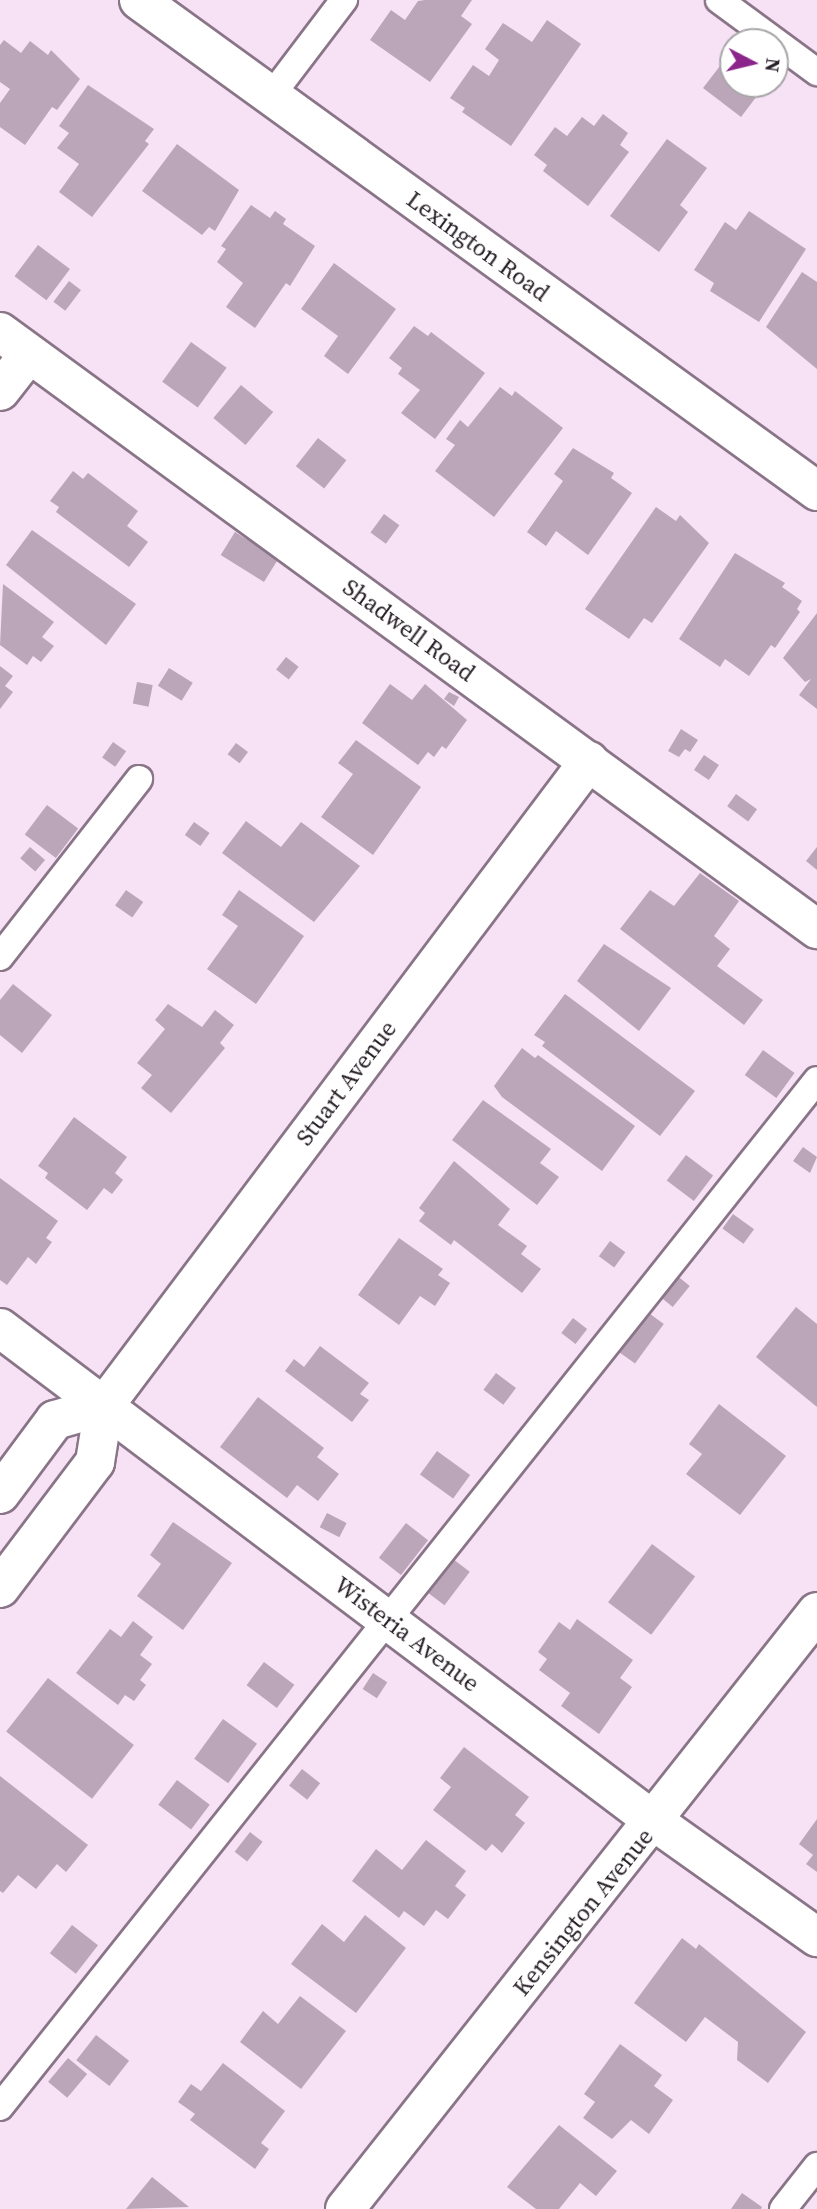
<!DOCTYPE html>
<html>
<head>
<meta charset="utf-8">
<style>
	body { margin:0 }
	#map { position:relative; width:817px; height:2209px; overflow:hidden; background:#f7e1f5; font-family:"Source Serif 4",serif }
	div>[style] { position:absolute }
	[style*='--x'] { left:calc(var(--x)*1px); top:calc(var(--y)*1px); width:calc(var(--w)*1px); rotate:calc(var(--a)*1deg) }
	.building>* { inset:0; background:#bba6b9; transform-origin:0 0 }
	.roads { filter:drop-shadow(2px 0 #897587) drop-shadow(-2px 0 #897587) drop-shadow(0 2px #897587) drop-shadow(0 -2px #897587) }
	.lane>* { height:26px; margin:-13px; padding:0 13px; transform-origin:13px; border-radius:13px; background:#fff }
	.street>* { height:38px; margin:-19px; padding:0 19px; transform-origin:19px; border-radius:19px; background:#fff }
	span { translate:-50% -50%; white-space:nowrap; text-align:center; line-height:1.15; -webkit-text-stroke:5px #fff; paint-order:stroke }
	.street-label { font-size:24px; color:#282027 }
	.north { position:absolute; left:719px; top:28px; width:70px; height:70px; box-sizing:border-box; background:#fff; border:2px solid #a9a6a9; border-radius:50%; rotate:97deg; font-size:19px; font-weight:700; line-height:28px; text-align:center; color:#282027 }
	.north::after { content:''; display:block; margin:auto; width:24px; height:32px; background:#8c258b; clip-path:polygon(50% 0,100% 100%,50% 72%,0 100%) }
</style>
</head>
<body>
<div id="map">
	<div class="building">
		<div style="clip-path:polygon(425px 0,472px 0,461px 16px,472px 24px,430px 82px,370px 40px,391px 10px,405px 20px,418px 1px)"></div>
		<div style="clip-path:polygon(547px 20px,581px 44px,511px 146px,462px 112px,465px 108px,450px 98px,473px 65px,489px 76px,499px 60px,485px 49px,503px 23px,532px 42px)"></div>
		<div style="clip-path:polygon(4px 40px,21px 53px,30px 41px,48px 55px,51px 50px,80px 79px,57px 110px,52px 107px,25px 145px,0 127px,0 103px,10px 89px,0 82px,0 45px)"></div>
		<div style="clip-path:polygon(733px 49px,733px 84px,766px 84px,741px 117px,703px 88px)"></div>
		<div style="clip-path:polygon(88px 85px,154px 129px,145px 141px,149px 144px,92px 217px,59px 192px,79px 164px,57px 148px,69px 133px,59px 126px)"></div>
		<div style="clip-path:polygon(603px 114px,628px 133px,620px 145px,629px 152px,588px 206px,543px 171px,547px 165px,534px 155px,555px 127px,567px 136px,582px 117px,594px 126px)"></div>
		<div style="clip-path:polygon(667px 139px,707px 168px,680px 205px,688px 212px,659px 252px,610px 216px)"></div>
		<div style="clip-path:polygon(177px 144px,239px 190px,215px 231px,209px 227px,202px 235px,142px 191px)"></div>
		<div style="clip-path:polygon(251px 205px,270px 218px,275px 211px,286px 219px,283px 224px,315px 246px,290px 286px,286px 283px,255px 328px,226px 307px,243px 283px,217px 262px,226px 249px,221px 246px)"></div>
		<div style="clip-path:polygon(749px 211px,806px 249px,759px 322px,710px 291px,714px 283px,694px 270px,725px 222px,736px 230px)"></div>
		<div style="left:38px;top:245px;width:40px;height:39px;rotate:37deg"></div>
		<div style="clip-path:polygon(334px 263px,396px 309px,348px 374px,324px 356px,338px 336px,301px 309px)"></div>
		<div style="clip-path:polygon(802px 272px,817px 282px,817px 369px,766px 327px)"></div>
		<div style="left:69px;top:281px;width:15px;height:26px;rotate:37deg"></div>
		<div style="clip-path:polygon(414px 326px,428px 336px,431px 332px,485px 373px,435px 439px,401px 413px,420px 390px,398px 374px,402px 368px,389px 358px)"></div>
		<div style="left:191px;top:342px;width:44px;height:49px;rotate:36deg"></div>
		<div style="left:241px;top:385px;width:42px;height:43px;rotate:40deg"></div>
		<div style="clip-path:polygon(500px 387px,512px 396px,515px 391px,563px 428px,494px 517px,435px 471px,455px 445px,446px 439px,460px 420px,468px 427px)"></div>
		<div style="left:318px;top:438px;width:36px;height:36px;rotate:38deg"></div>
		<div style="clip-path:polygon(573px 448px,614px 473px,611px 478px,632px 493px,588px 555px,556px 531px,546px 546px,527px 532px,563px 481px,554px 474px)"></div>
		<div style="clip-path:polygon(73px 471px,83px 479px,88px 473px,138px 511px,127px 526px,148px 542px,129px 567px,56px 512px,59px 507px,50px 501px)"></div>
		<div style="clip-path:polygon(656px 507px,676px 521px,680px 515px,709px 543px,652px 623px,644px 618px,629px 639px,585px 609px)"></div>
		<div style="left:384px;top:514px;width:19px;height:23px;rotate:36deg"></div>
		<div style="clip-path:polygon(32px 530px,136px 604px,106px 645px,6px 565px)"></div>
		<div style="left:235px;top:532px;width:51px;height:27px;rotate:32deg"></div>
		<div style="clip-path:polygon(735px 553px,785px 583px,782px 587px,802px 601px,797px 609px,800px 612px,775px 648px,771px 645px,749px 676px,725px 659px,720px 667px,679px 639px)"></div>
		<div style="clip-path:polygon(3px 584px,54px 622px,42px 637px,54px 646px,41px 662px,33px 656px,27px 665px,0 645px)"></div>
		<div style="clip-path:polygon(817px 613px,817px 709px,799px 695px,811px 679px,805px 682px,783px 658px)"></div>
		<div style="left:286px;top:657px;width:16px;height:16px;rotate:38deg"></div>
		<div style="clip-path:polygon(0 666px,13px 676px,5px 686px,13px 692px,0 709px)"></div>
		<div style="left:169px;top:668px;width:28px;height:21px;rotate:32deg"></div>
		<div style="left:137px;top:682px;width:16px;height:22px;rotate:11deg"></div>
		<div style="clip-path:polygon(390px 684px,412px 700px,425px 684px,467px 720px,446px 749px,442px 746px,434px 757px,428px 752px,418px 765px,362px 723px)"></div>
		<div style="clip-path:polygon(449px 692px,459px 697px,454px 706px,444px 699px)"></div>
		<div style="clip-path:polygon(681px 729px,698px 740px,690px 752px,685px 749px,679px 757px,668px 751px)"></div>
		<div style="clip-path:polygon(356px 740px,421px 787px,373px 855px,321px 817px,353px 774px,338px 763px)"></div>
		<div style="left:113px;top:742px;width:16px;height:19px;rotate:35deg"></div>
		<div style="left:236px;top:743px;width:15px;height:14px;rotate:37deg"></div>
		<div style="left:704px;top:755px;width:18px;height:18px;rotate:34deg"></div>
		<div style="left:736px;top:794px;width:26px;height:15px;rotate:36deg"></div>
		<div style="left:47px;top:805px;width:39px;height:37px;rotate:37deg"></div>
		<div style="clip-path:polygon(246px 821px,281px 847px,301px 822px,360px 866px,314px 922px,222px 853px)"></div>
		<div style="left:194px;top:822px;width:19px;height:16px;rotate:35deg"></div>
		<div style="left:30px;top:847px;width:20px;height:15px;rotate:41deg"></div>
		<div style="clip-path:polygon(817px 847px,817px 870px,806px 861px)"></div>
		<div style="clip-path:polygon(700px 873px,739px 901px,714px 936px,730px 949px,717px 966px,763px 1000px,744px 1025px,620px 929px,650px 890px,674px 906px)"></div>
		<div style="left:126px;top:890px;width:21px;height:19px;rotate:35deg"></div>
		<div style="clip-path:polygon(239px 890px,304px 936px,256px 1004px,207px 969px,238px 926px,222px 915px)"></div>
		<div style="clip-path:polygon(604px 944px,671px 988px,639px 1031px,577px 981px)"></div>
		<div style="clip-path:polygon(13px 984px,52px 1015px,22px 1053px,0 1035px,0 1000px)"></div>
		<div style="clip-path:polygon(565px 994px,695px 1091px,660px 1136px,542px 1046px,545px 1042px,534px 1035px)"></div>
		<div style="clip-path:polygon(168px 1004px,202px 1027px,215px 1010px,234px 1025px,220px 1043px,225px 1048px,171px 1113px,141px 1088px,152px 1075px,137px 1063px,165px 1029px,155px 1020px)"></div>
		<div style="clip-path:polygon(522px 1048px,535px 1058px,538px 1055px,635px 1126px,602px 1171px,502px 1097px,494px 1086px)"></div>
		<div style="left:763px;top:1050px;width:39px;height:31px;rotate:36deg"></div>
		<div style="clip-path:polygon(483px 1100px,551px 1149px,540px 1163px,559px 1177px,537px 1205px,452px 1140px)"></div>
		<div style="clip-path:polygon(74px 1117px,127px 1157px,115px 1173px,123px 1180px,112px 1194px,104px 1188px,87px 1210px,45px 1178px,48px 1173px,38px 1166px)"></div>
		<div style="clip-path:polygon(803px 1147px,817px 1157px,810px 1173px,793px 1161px)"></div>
		<div style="left:686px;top:1155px;width:34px;height:32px;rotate:37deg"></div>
		<div style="clip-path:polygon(454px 1161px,510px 1209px,498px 1225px,527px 1246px,521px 1254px,541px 1269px,522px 1293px,454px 1240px,451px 1245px,419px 1221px,425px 1213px,419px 1208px)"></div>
		<div style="clip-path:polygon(0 1178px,58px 1221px,46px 1238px,52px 1242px,36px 1264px,28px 1257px,7px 1285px,0 1280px)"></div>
		<div style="left:733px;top:1214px;width:26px;height:18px;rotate:36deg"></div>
		<div style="clip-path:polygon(399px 1238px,443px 1269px,438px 1275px,450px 1283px,435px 1306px,420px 1296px,399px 1325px,358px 1295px)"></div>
		<div style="left:610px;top:1241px;width:19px;height:19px;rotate:36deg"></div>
		<div style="left:675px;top:1274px;width:19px;height:27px;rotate:39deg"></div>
		<div style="clip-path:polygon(796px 1307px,817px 1324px,817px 1407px,756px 1357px)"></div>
		<div style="left:646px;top:1311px;width:22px;height:49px;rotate:36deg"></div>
		<div style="left:573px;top:1318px;width:18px;height:19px;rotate:38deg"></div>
		<div style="clip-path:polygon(320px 1346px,369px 1383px,360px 1394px,369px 1400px,352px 1422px,285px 1371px,294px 1359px,304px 1367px)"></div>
		<div style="left:496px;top:1373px;width:25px;height:21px;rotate:37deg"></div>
		<div style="clip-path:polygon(258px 1397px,324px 1448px,317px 1457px,339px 1474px,318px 1501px,297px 1485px,287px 1498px,220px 1447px)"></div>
		<div style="clip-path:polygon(719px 1404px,786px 1456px,740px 1515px,686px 1474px,702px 1454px,689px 1444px)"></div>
		<div style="left:437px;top:1451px;width:41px;height:29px;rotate:36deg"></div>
		<div style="left:327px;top:1513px;width:22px;height:16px;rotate:27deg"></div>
		<div style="clip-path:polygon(173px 1522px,232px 1563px,183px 1630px,137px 1596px,161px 1564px,150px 1555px)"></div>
		<div style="left:406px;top:1523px;width:28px;height:44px;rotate:38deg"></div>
		<div style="left:652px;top:1544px;width:54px;height:73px;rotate:37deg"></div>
		<div style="left:449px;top:1556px;width:26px;height:42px;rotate:37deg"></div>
		<div style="clip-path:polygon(577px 1619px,633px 1660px,620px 1678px,632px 1687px,599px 1734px,561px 1706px,570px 1693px,539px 1670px,547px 1659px,538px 1652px,559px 1622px,570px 1630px)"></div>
		<div style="clip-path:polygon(133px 1621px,153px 1637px,140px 1655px,152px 1664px,140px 1680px,146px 1685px,134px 1701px,125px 1695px,118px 1705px,76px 1673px,110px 1629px,121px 1637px)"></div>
		<div style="left:264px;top:1662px;width:38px;height:29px;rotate:37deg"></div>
		<div style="left:373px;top:1673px;width:17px;height:19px;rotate:33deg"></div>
		<div style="left:48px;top:1678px;width:109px;height:68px;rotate:38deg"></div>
		<div style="left:223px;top:1719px;width:42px;height:49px;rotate:36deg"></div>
		<div style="clip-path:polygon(464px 1747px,529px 1797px,515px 1815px,525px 1823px,502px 1853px,492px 1844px,486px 1851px,433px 1810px,451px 1787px,440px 1778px)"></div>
		<div style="left:302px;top:1769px;width:23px;height:21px;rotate:38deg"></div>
		<div style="clip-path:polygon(0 1776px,88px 1845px,66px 1872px,57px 1864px,36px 1889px,18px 1875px,3px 1893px,0 1891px)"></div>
		<div style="left:177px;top:1780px;width:41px;height:31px;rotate:37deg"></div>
		<div style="clip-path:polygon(817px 1819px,817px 1872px,806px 1864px,813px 1855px,799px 1844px)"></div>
		<div style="left:250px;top:1832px;width:16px;height:25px;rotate:38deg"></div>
		<div style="clip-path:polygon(426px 1840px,466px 1871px,455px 1886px,466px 1895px,448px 1919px,436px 1910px,424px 1926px,404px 1911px,399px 1918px,352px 1881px,376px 1849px,402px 1870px)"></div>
		<div style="clip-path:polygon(365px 1915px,406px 1948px,356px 2013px,291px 1964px,322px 1924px,344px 1942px)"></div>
		<div style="left:72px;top:1925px;width:33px;height:36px;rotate:38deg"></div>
		<div style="clip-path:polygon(682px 1938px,696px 1949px,699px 1944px,806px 2032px,768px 2083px,737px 2060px,738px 2042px,705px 2017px,686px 2042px,634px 2003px)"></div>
		<div style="clip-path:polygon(300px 1996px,346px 2031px,301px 2089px,240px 2042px,263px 2011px,278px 2024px)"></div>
		<div style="left:96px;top:2035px;width:42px;height:32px;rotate:38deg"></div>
		<div style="clip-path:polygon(620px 2044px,662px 2075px,654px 2086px,673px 2100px,649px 2134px,631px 2120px,612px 2139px,583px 2118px,595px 2102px,584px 2094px)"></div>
		<div style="left:68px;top:2058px;width:25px;height:31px;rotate:40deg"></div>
		<div style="clip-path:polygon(223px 2063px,285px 2111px,261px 2143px,269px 2149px,255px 2169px,190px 2120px,195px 2114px,178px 2102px,191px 2084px,201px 2091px)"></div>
		<div style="clip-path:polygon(559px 2125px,617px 2171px,596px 2196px,580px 2183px,559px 2209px,536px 2209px,507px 2187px)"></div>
		<div style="clip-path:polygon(152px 2177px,189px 2207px,126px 2209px)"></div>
		<div style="clip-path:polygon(742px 2193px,762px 2207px,761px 2209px,731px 2209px)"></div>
	</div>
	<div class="roads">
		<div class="lane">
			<div style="--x:719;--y:0;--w:122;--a:36.3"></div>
			<div style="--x:271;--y:96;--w:121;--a:-52.8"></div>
			<div style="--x:0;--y:957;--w:226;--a:-52"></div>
			<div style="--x:0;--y:2107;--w:1312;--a:-51.5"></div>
			<div style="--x:783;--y:2209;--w:55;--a:-51.7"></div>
		</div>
		<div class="street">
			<div style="--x:139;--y:0;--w:837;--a:35.91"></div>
			<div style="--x:0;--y:332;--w:1012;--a:36.16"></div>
			<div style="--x:0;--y:391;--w:47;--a:-51.9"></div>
			<div style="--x:0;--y:1328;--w:820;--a:37.02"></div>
			<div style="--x:655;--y:1822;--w:199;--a:35.4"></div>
			<div style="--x:0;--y:1494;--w:92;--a:-53.4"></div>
			<div style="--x:55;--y:1420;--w:51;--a:-15.9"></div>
			<div style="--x:0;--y:1588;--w:158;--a:-53"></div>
			<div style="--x:95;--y:1462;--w:57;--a:-80.9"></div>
			<div style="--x:104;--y:1406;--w:807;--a:-53.06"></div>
			<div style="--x:345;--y:2209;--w:761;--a:-51.67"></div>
		</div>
	</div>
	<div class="street-label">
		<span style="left:478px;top:246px;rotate:36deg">Lexington Road</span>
		<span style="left:409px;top:630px;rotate:36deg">Shadwell Road</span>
		<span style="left:346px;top:1083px;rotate:-53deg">Stuart Avenue</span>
		<span style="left:407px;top:1634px;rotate:37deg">Wisteria Avenue</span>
		<span style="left:583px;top:1912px;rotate:-51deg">Kensington Avenue</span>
	</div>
	<div class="north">N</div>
</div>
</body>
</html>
